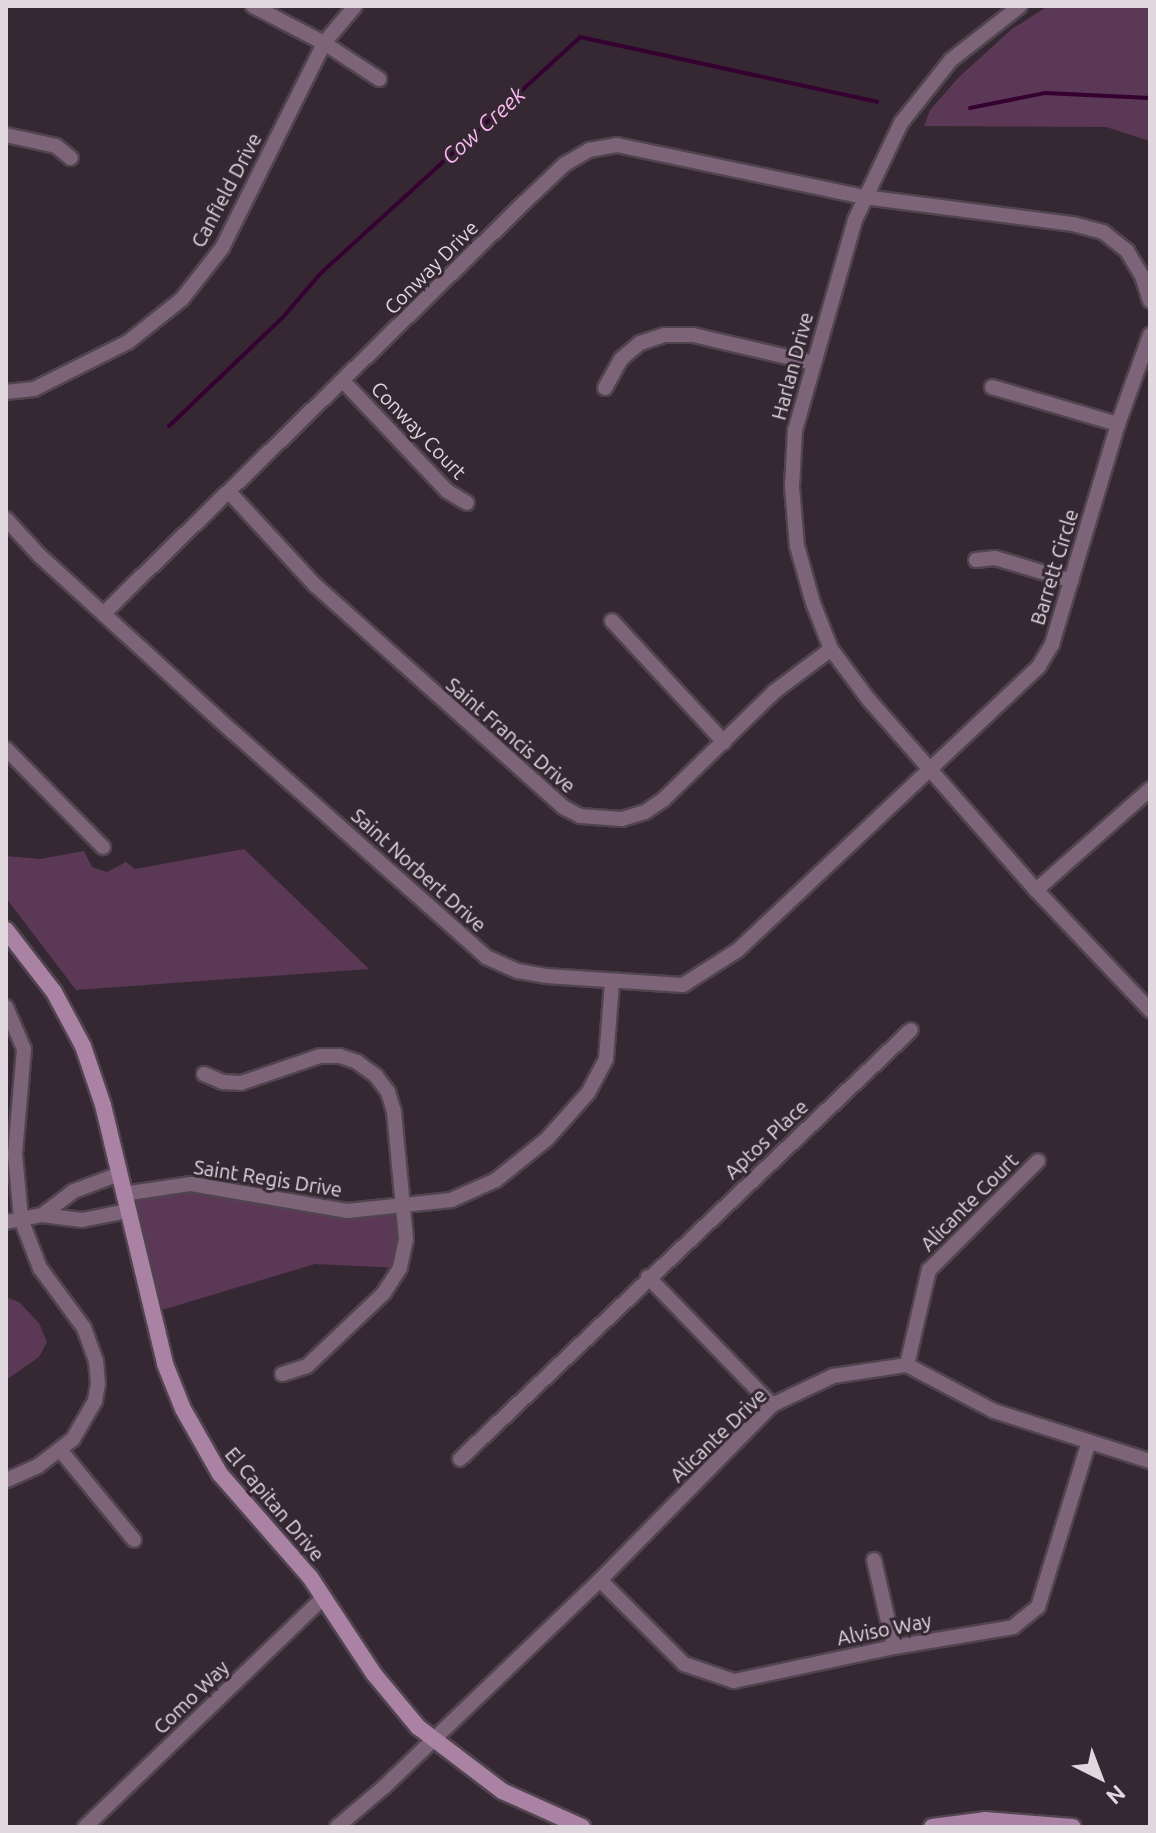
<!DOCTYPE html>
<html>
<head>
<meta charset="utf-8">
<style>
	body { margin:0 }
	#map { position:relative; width:1156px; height:1833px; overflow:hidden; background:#352833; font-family:Ubuntu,sans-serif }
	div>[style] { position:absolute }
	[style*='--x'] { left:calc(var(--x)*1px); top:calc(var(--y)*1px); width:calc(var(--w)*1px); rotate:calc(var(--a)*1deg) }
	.green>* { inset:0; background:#5c3857 }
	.stream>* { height:4px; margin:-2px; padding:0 2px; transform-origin:2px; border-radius:2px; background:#350131 }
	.roads { filter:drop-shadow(2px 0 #50444f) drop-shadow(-2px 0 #50444f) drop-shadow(0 2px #50444f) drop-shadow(0 -2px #50444f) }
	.street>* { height:14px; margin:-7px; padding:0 7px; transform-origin:7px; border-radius:7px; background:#7d6479 }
	.secondary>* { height:16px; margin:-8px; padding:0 8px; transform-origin:8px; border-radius:8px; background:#aa82a4 }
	span { translate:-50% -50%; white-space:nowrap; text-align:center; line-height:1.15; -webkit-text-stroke:6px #352833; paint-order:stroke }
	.street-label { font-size:20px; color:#e0d7df }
	.water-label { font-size:22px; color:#fab8f0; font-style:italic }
	.frame { position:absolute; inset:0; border:8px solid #e0d7df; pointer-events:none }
	.north { position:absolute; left:1060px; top:1737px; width:80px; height:80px; -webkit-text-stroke:6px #352833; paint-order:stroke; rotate:138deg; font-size:22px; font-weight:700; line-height:32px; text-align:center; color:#e0d7df }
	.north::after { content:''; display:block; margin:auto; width:28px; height:36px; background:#e0d7df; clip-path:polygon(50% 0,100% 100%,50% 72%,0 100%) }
</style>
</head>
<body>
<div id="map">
	<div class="green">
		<div style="clip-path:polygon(1048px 6px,1150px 6px,1150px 141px,1106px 127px,924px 126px,930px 110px,959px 77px,1012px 29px)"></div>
		<div style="clip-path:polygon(244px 849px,369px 969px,76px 990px,6px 898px,6px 856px,40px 859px,84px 851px,92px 867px,107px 872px,126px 862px,135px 869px)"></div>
		<div style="clip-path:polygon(191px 1184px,347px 1211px,403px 1207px,400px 1268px,315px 1264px,152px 1313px,123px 1194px)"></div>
		<div style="clip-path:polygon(6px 1297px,19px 1302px,39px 1323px,47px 1342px,39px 1357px,6px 1380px)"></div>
	</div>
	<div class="stream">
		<div style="--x:970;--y:108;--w:76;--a:-11.3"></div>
		<div style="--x:1045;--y:93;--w:105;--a:2.7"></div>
		<div style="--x:169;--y:426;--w:158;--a:-43.7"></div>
		<div style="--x:283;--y:317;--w:58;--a:-49.2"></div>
		<div style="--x:321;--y:273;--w:350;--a:-42.3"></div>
		<div style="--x:580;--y:37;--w:304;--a:12.3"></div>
	</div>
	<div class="roads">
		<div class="street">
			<div style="--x:253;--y:6;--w:80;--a:27.5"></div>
			<div style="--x:324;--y:43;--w:66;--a:33.2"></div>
			<div style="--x:1020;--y:6;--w:88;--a:142"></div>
			<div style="--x:951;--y:60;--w:80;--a:128.4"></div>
			<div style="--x:901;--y:123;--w:107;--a:115.4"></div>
			<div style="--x:855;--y:220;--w:218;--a:105.9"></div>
			<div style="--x:795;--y:430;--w:57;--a:93"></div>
			<div style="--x:792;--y:487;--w:59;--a:85.2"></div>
			<div style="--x:797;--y:546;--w:59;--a:74.3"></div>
			<div style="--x:813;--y:603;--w:49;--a:68.6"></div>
			<div style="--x:831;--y:649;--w:64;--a:53.3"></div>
			<div style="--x:869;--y:700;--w:253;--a:48.7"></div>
			<div style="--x:1036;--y:890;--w:166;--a:46.5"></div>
			<div style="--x:6;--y:135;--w:51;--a:12.4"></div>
			<div style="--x:56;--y:146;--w:19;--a:39"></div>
			<div style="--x:344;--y:382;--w:150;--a:46.6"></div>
			<div style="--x:447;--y:491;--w:23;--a:31"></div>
			<div style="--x:992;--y:387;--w:131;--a:16.4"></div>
			<div style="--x:605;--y:388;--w:33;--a:-61"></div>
			<div style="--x:621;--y:359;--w:25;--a:-40"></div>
			<div style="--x:640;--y:343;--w:26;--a:-18"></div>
			<div style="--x:665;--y:335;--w:28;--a:0"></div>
			<div style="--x:693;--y:335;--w:123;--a:13.1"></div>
			<div style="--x:6;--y:392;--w:28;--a:-6"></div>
			<div style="--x:34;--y:389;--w:105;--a:-26.6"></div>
			<div style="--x:128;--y:342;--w:69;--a:-38.5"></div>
			<div style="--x:182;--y:299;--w:65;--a:-51.9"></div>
			<div style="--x:222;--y:248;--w:229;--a:-63.5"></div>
			<div style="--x:324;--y:43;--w:48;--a:-50"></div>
			<div style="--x:230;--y:493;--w:125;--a:47.3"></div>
			<div style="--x:315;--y:585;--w:333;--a:41.8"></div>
			<div style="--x:563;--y:807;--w:19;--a:28"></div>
			<div style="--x:580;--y:816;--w:42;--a:4.1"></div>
			<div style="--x:622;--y:819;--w:24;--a:-17"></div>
			<div style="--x:645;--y:812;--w:23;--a:-34"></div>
			<div style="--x:664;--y:799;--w:153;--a:-44.2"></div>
			<div style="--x:774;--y:692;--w:71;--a:-37"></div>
			<div style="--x:6;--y:519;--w:50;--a:47.4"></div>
			<div style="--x:40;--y:556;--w:261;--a:42.4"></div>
			<div style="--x:233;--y:732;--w:339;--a:41.6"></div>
			<div style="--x:486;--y:957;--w:35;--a:24"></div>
			<div style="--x:518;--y:971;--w:28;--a:10"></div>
			<div style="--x:546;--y:976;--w:137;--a:3.8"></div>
			<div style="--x:683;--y:985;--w:65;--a:-32.5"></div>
			<div style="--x:738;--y:950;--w:414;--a:-43.3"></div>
			<div style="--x:1039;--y:666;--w:26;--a:-59"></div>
			<div style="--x:1052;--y:644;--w:230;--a:-73.3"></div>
			<div style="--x:1118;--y:424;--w:95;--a:-70.2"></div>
			<div style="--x:976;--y:560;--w:19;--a:-6"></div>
			<div style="--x:995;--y:558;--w:80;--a:16.6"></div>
			<div style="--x:104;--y:613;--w:594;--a:-44.32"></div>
			<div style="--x:529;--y:198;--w:50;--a:-43.4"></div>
			<div style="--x:565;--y:164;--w:28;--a:-30"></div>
			<div style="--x:589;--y:150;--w:28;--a:-10"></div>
			<div style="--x:617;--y:145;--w:252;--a:11.9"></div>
			<div style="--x:864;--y:197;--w:211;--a:7.4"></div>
			<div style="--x:1073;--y:224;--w:31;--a:15"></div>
			<div style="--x:1103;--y:232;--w:31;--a:38"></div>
			<div style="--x:1127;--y:251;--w:29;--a:59"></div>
			<div style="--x:1142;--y:276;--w:26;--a:72"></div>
			<div style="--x:612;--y:621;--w:165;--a:47.2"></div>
			<div style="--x:6;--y:749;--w:138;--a:45.3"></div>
			<div style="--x:1036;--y:890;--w:152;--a:-41.5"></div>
			<div style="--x:6;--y:1007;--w:46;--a:66.8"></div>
			<div style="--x:24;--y:1049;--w:106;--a:94.9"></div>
			<div style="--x:15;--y:1155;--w:64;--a:84.6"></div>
			<div style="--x:21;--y:1219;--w:53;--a:68.8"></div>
			<div style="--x:40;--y:1268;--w:74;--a:53.7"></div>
			<div style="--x:84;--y:1328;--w:35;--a:70"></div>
			<div style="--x:96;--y:1361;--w:23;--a:85"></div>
			<div style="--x:98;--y:1384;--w:17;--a:100"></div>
			<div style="--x:95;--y:1401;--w:44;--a:120.1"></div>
			<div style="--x:73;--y:1439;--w:44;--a:142.4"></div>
			<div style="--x:38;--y:1466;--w:35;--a:156"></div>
			<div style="--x:204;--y:1074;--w:21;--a:23"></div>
			<div style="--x:223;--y:1082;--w:18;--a:3"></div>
			<div style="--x:241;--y:1083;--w:83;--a:-18.9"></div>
			<div style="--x:320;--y:1056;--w:20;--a:0"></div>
			<div style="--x:340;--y:1056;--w:18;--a:19"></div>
			<div style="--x:357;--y:1062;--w:24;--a:36"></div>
			<div style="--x:376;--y:1076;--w:20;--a:53"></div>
			<div style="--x:388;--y:1092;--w:21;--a:73"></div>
			<div style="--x:394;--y:1112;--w:128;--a:84.6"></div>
			<div style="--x:406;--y:1239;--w:30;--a:102"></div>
			<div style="--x:400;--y:1268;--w:30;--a:123"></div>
			<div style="--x:384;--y:1293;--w:106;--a:136.5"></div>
			<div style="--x:307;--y:1366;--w:26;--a:162"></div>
			<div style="--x:123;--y:1194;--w:69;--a:-8.4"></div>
			<div style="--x:191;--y:1184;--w:158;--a:9.8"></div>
			<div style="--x:347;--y:1211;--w:105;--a:-6"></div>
			<div style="--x:451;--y:1200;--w:49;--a:-24"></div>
			<div style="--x:496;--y:1180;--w:65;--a:-38.8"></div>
			<div style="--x:547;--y:1139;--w:62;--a:-48.3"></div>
			<div style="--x:588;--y:1093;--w:38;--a:-62"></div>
			<div style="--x:606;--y:1059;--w:77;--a:-85.5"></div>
			<div style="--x:42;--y:1215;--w:40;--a:-37"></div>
			<div style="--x:74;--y:1191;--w:48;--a:-20.7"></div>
			<div style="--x:6;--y:1222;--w:37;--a:-11"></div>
			<div style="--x:42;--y:1215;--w:40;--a:7.1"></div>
			<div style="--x:82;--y:1220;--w:47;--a:-11.1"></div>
			<div style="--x:648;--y:1277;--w:178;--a:45.9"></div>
			<div style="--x:907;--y:1365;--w:98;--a:-77"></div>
			<div style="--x:929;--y:1270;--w:154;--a:-45"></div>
			<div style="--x:61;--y:1451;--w:115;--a:50.6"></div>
			<div style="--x:460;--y:1459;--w:622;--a:-43.57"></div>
			<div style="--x:874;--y:1560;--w:89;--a:77.1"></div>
			<div style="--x:600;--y:1580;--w:119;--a:45"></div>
			<div style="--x:684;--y:1664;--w:53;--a:18.8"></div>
			<div style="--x:734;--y:1681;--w:164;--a:-12"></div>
			<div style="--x:894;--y:1647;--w:121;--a:-9.5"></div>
			<div style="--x:1013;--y:1627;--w:32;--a:-39"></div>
			<div style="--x:1038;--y:1607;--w:170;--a:-72.9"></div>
			<div style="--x:85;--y:1827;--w:332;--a:-43.9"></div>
			<div style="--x:337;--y:1827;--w:62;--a:-40.4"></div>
			<div style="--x:384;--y:1787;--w:299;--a:-43.8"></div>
			<div style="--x:600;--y:1580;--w:245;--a:-45.5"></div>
			<div style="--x:772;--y:1405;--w:68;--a:-25.4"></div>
			<div style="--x:833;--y:1376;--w:75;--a:-8.5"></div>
			<div style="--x:907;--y:1365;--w:98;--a:27.9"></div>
			<div style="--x:994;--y:1411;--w:164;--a:17.8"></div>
		</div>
		<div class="secondary">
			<div style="--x:6;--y:930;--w:78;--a:52.3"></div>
			<div style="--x:54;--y:992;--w:61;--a:61.8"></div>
			<div style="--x:83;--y:1046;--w:62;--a:71.3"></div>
			<div style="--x:103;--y:1105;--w:266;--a:76.5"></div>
			<div style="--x:165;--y:1364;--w:48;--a:68.2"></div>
			<div style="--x:183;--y:1409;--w:75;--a:60.4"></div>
			<div style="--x:220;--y:1474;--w:137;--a:48.9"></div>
			<div style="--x:310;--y:1577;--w:116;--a:56.6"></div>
			<div style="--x:374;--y:1674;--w:69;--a:50.3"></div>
			<div style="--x:418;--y:1727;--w:106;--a:37.3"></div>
			<div style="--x:502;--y:1791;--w:88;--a:24.2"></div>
			<div style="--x:932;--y:1827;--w:53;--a:-7.5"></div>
			<div style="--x:985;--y:1820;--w:88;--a:4.5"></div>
		</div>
	</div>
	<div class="street-label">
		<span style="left:226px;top:190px;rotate:-62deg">Canfield Drive</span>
		<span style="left:431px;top:267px;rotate:-45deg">Conway Drive</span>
		<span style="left:792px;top:366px;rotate:-75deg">Harlan Drive</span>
		<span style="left:419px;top:430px;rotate:46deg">Conway Court</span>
		<span style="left:1054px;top:567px;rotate:-73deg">Barrett Circle</span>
		<span style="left:511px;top:735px;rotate:41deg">Saint Francis Drive</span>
		<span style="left:419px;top:870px;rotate:42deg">Saint Norbert Drive</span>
		<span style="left:766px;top:1139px;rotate:-43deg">Aptos Place</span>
		<span style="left:268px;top:1178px;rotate:9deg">Saint Regis Drive</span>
		<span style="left:969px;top:1202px;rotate:-45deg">Alicante Court</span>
		<span style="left:718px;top:1435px;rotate:-44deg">Alicante Drive</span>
		<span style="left:275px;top:1504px;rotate:50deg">El Capitan Drive</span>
		<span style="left:884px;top:1629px;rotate:-11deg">Alviso Way</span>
		<span style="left:191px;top:1697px;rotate:-44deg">Como Way</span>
	</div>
	<div class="water-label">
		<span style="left:483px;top:125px;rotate:-42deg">Cow Creek</span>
	</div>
	<div class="frame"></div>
	<div class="north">N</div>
</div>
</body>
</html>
